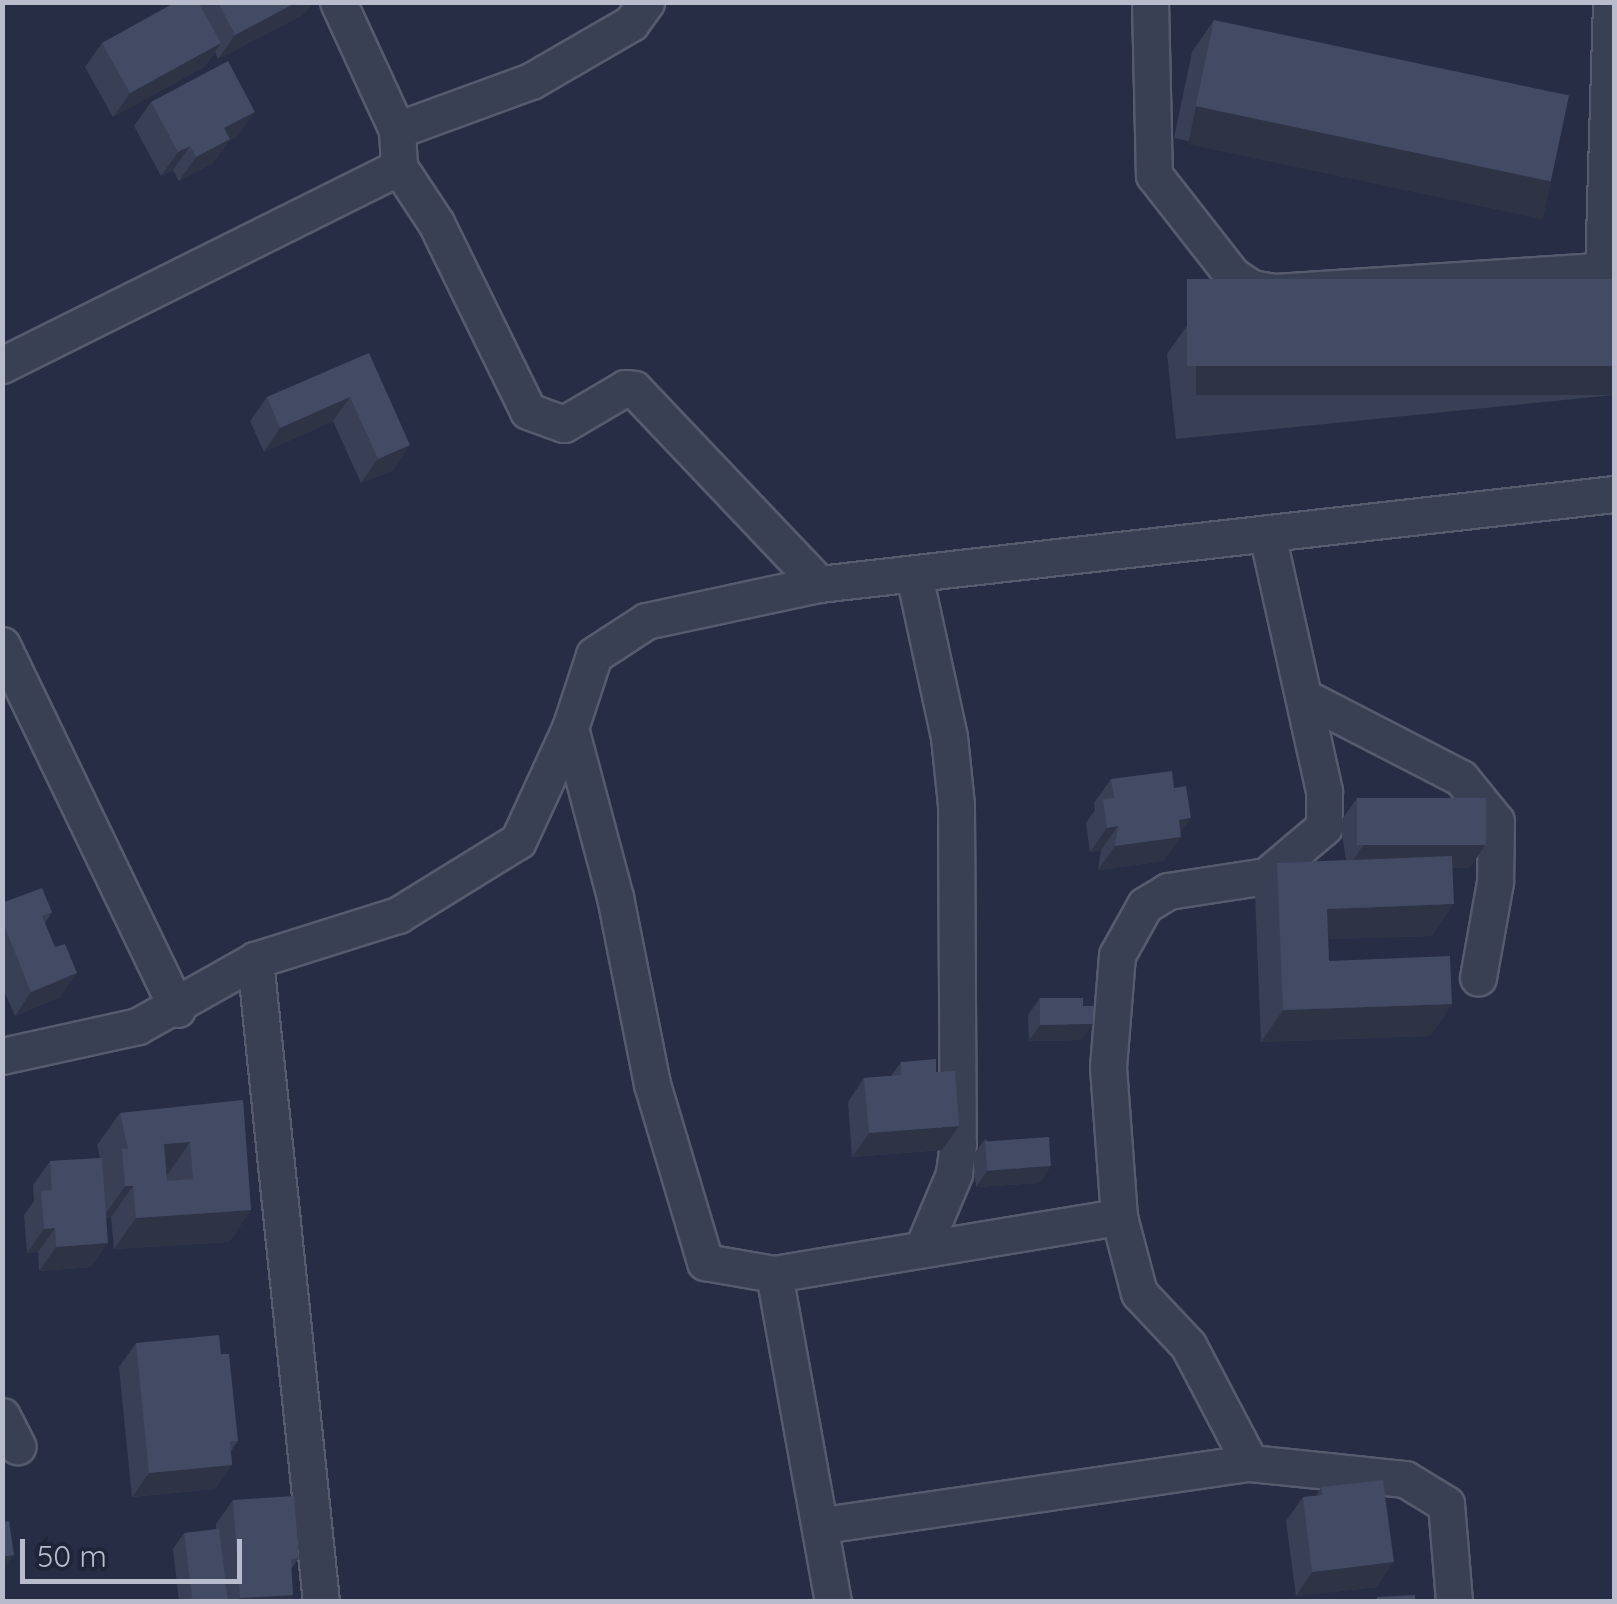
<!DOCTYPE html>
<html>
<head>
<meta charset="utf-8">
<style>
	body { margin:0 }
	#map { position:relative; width:1617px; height:1604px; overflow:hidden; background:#262d44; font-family:Quicksand,sans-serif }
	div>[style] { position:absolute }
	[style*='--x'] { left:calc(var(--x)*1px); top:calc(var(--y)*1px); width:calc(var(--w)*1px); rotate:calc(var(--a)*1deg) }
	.roads { filter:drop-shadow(2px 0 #565b6e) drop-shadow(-2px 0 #565b6e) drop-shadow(0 2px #565b6e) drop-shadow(0 -2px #565b6e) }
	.minor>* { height:35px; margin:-17.5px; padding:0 17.5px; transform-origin:17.5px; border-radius:17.5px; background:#3a4054 }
	.wall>* { inset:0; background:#394056 }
	.shaded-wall>* { inset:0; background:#2e3446; transform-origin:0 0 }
	.building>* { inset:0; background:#424a64; transform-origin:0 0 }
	span { translate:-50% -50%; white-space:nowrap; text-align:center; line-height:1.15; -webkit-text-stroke:9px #1f2539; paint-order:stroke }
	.frame { position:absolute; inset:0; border:5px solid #b8bccd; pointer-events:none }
	.scale { position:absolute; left:20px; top:1539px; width:222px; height:45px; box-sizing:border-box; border:5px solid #b8bccd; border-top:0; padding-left:12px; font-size:30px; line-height:35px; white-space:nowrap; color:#b8bccd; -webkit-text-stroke:8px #1f2539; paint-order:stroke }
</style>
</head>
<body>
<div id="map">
	<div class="roads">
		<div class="minor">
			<div style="--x:1150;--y:2;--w:173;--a:88.7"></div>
			<div style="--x:1154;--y:175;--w:127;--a:52"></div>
			<div style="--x:1232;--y:275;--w:23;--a:34"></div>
			<div style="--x:1251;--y:288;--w:22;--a:10"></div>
			<div style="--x:1273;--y:292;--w:342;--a:-3.7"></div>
			<div style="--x:397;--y:130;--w:143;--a:-20.1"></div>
			<div style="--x:531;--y:81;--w:116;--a:-30.1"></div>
			<div style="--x:631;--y:23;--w:26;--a:-54"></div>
			<div style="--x:399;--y:167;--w:67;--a:56.5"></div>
			<div style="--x:436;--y:223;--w:209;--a:63.9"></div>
			<div style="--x:528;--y:411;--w:38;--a:20"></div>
			<div style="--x:564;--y:424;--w:71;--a:-30.5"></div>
			<div style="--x:625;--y:388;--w:9;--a:6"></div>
			<div style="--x:634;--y:389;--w:269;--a:46.5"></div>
			<div style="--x:1603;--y:271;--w:269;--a:-88.3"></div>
			<div style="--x:2;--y:365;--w:444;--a:-26.5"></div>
			<div style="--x:399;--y:167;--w:37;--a:-93"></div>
			<div style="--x:397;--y:130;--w:141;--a:-114.7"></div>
			<div style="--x:914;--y:575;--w:166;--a:77.8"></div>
			<div style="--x:949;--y:737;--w:68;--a:84.1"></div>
			<div style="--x:956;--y:805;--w:339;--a:89.7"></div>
			<div style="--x:958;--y:1144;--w:30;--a:98"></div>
			<div style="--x:954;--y:1174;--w:77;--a:112.9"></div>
			<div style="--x:2;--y:645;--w:404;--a:64.3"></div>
			<div style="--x:1306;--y:698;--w:174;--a:27.3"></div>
			<div style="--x:1461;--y:778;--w:55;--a:50.9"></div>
			<div style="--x:1496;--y:821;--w:61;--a:90.9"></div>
			<div style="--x:1495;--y:882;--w:97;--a:100.1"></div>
			<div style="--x:570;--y:728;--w:175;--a:75.1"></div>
			<div style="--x:615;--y:897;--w:191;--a:78.8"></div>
			<div style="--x:652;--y:1084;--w:186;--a:73.4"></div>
			<div style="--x:705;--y:1262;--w:70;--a:9.9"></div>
			<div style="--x:774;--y:1274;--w:350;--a:-9.4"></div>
			<div style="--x:255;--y:960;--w:645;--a:84.13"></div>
			<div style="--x:2;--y:1056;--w:139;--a:-12.4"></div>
			<div style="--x:138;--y:1026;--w:134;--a:-29.4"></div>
			<div style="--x:255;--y:960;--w:150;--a:-17.5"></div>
			<div style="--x:398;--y:915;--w:141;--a:-31.7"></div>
			<div style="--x:518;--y:841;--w:124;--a:-65.3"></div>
			<div style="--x:570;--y:728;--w:77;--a:-71.8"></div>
			<div style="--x:594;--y:655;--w:62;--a:-33.2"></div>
			<div style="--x:646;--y:621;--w:177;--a:-12.1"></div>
			<div style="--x:819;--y:584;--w:800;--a:-6.46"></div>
			<div style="--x:774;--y:1274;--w:333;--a:79.8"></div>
			<div style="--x:2;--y:1416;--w:34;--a:63"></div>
			<div style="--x:1250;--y:1463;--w:133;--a:-117.7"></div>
			<div style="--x:1188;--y:1345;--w:71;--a:-133.3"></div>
			<div style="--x:1139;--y:1293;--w:79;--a:-104.7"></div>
			<div style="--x:1119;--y:1217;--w:150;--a:-94.2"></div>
			<div style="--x:1108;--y:1067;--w:112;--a:-85.4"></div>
			<div style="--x:1117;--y:955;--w:57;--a:-60.8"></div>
			<div style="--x:1145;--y:905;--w:27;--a:-31"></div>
			<div style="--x:1168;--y:891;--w:99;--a:-8.7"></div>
			<div style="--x:1266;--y:876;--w:76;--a:-40.2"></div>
			<div style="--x:1324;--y:827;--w:36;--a:-90"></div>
			<div style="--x:1324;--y:791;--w:264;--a:-102.5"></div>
			<div style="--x:823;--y:1525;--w:431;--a:-8.3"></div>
			<div style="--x:1250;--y:1463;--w:156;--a:5.9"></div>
			<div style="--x:1405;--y:1479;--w:48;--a:31.4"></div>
			<div style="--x:1446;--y:1504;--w:98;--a:85.3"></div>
		</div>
	</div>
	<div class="wall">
		<div style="clip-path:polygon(176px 2px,312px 2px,304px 14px,218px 59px,215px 52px,204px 67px,113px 117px,85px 67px,102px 43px)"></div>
		<div style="clip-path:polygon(1214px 20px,1529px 212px,1174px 138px,1192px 52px)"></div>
		<div style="clip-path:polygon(151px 102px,238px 136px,229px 141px,213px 163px,179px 181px,173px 170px,161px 176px,134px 126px)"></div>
		<div style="clip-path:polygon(1614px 279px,1614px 395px,1176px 439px,1167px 354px,1189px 323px)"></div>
		<div style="clip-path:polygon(369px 353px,394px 470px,361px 483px,333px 421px,264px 452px,250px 421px,267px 397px)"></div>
		<div style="clip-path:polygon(1111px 779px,1180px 833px,1164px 861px,1098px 870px,1101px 850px,1090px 852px,1086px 823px,1095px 810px,1094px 803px)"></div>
		<div style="clip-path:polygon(1357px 798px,1470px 868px,1452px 868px,1432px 936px,1328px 939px,1329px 961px,1452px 1004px,1430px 1036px,1261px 1042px,1255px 895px,1277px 863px,1346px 860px,1340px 822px)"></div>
		<div style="clip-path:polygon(2px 903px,52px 912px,45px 923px,60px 997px,15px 1016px,2px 986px)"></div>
		<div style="clip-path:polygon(1040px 998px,1082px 1040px,1029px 1041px,1028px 1015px)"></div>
		<div style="clip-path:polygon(901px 1062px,942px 1150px,852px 1157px,848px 1102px,864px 1078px,891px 1076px)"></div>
		<div style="clip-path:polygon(243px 1100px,251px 1210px,229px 1242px,114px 1249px,111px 1217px,106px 1218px,91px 1267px,39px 1271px,38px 1252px,27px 1253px,24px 1215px,34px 1201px,33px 1185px,50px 1161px,100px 1158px,97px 1145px,120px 1113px)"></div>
		<div style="clip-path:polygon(985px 1139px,1040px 1183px,976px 1187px,973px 1155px)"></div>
		<div style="clip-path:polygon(136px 1343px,221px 1354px,238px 1441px,231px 1451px,232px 1465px,215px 1489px,132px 1497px,119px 1367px)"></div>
		<div style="clip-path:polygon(1321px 1487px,1377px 1587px,1296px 1596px,1286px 1521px,1303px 1497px,1316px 1496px)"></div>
		<div style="clip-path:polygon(233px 1500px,299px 1558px,291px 1569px,293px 1595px,288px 1602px,179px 1602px,173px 1549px,184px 1533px,216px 1529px,216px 1524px)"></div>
	</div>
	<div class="shaded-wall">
		<div style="clip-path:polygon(297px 2px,312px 2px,304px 14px,218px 59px,235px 35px)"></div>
		<div style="clip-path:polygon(221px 43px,204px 67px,113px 117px,130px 93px)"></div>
		<div style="left:1196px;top:106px;width:363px;height:39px;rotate:12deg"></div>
		<div style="clip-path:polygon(255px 112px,238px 136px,229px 141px,213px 163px,179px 181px,196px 157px,224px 128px)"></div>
		<div style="clip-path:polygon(190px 146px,173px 170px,161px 176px,178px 152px)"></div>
		<div style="left:1614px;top:366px;width:29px;height:418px;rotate:90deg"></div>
		<div style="clip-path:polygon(350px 397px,333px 421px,264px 452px,280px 428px)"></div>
		<div style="clip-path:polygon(410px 445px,394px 470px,361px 483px,378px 459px)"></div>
		<div style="clip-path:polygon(1191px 818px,1177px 838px,1181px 837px,1164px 861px,1098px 870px,1115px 846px,1179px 820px)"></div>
		<div style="clip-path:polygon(1118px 826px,1101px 850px,1090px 852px,1107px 828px)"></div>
		<div style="clip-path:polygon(1364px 844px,1486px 844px,1470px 868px,1348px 868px)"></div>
		<div style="clip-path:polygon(1454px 904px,1432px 936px,1305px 940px,1327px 909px)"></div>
		<div style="clip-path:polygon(77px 973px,60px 997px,15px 1016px,31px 992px)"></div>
		<div style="clip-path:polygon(1452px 1004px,1430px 1036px,1261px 1042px,1283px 1010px)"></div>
		<div style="clip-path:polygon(1093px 1024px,1082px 1040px,1029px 1041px,1040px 1025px)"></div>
		<div style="clip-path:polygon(959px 1126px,942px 1150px,852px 1157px,869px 1133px)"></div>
		<div style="clip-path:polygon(190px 1142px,168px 1174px,142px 1175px,164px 1144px)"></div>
		<div style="clip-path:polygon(1051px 1166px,1040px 1183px,976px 1187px,987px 1171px)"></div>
		<div style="clip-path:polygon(125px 1186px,133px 1186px,111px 1217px,103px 1218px)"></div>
		<div style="clip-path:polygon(251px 1210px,229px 1242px,114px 1249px,136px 1218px)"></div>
		<div style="clip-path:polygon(55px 1228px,38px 1252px,27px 1253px,44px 1229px)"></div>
		<div style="clip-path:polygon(108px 1243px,91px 1267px,39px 1271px,56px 1247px)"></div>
		<div style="clip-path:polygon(232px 1465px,215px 1489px,132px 1497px,149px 1473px)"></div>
		<div style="clip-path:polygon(14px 1555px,2px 1571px,2px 1557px)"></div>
		<div style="clip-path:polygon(1394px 1562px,1377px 1587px,1296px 1596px,1312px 1572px)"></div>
		<div style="clip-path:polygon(293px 1595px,288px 1602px,237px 1602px,240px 1598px)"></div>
	</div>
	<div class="building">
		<div style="clip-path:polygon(176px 2px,198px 2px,221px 43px,130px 93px,102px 43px)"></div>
		<div style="clip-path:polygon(218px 2px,297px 2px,235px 35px)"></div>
		<div style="left:1214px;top:20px;width:363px;height:88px;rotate:12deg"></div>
		<div style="clip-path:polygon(228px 61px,255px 112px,224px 128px,230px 139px,196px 157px,190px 146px,178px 152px,151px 102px)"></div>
		<div style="left:1614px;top:279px;width:87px;height:427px;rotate:90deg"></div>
		<div style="clip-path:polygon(369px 353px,410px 445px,378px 459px,350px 397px,280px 428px,267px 397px)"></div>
		<div style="clip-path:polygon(1172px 771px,1174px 788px,1186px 786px,1191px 818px,1179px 820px,1181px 837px,1115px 846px,1118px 826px,1107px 828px,1103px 799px,1114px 798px,1111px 779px)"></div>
		<div style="left:1357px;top:798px;width:129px;height:47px"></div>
		<div style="clip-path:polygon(1452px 856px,1454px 904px,1327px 909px,1329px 961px,1450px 956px,1452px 1004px,1283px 1010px,1277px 863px)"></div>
		<div style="clip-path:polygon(42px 888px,52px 912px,42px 916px,55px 947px,65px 944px,77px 973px,31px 992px,2px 920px,2px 903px)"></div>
		<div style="clip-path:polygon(1040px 998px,1083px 998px,1083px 1006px,1093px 1006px,1093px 1024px,1040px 1025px)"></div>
		<div style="clip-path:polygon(936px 1059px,936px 1072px,955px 1071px,959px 1126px,869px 1133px,864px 1078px,901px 1075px,901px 1062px)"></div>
		<div style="clip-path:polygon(evenodd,243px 1100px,251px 1210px,136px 1218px,133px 1186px,125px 1186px,122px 1149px,128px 1149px,120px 1113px,243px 1100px,190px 1142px,193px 1179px,167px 1181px,164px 1144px,190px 1142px)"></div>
		<div style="left:1049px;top:1137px;width:29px;height:64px;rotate:86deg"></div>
		<div style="clip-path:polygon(102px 1158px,108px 1243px,56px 1247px,55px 1228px,44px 1229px,41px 1191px,52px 1190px,50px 1161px)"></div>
		<div style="clip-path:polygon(219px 1335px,221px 1354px,229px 1354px,238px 1441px,230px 1441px,232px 1465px,149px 1473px,136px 1343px)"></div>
		<div style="clip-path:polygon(1383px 1480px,1394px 1562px,1312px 1572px,1303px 1497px,1323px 1495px,1321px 1487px)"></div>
		<div style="clip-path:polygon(294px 1496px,299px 1558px,291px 1559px,293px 1595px,240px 1598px,233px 1500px)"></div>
		<div style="clip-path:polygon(9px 1521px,14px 1555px,2px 1557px,2px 1522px)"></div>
		<div style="left:219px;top:1529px;width:74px;height:35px;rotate:83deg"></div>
		<div style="clip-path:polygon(1415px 1595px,1415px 1602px,1377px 1602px,1377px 1597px)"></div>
	</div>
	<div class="frame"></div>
	<div class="scale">50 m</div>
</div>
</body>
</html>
